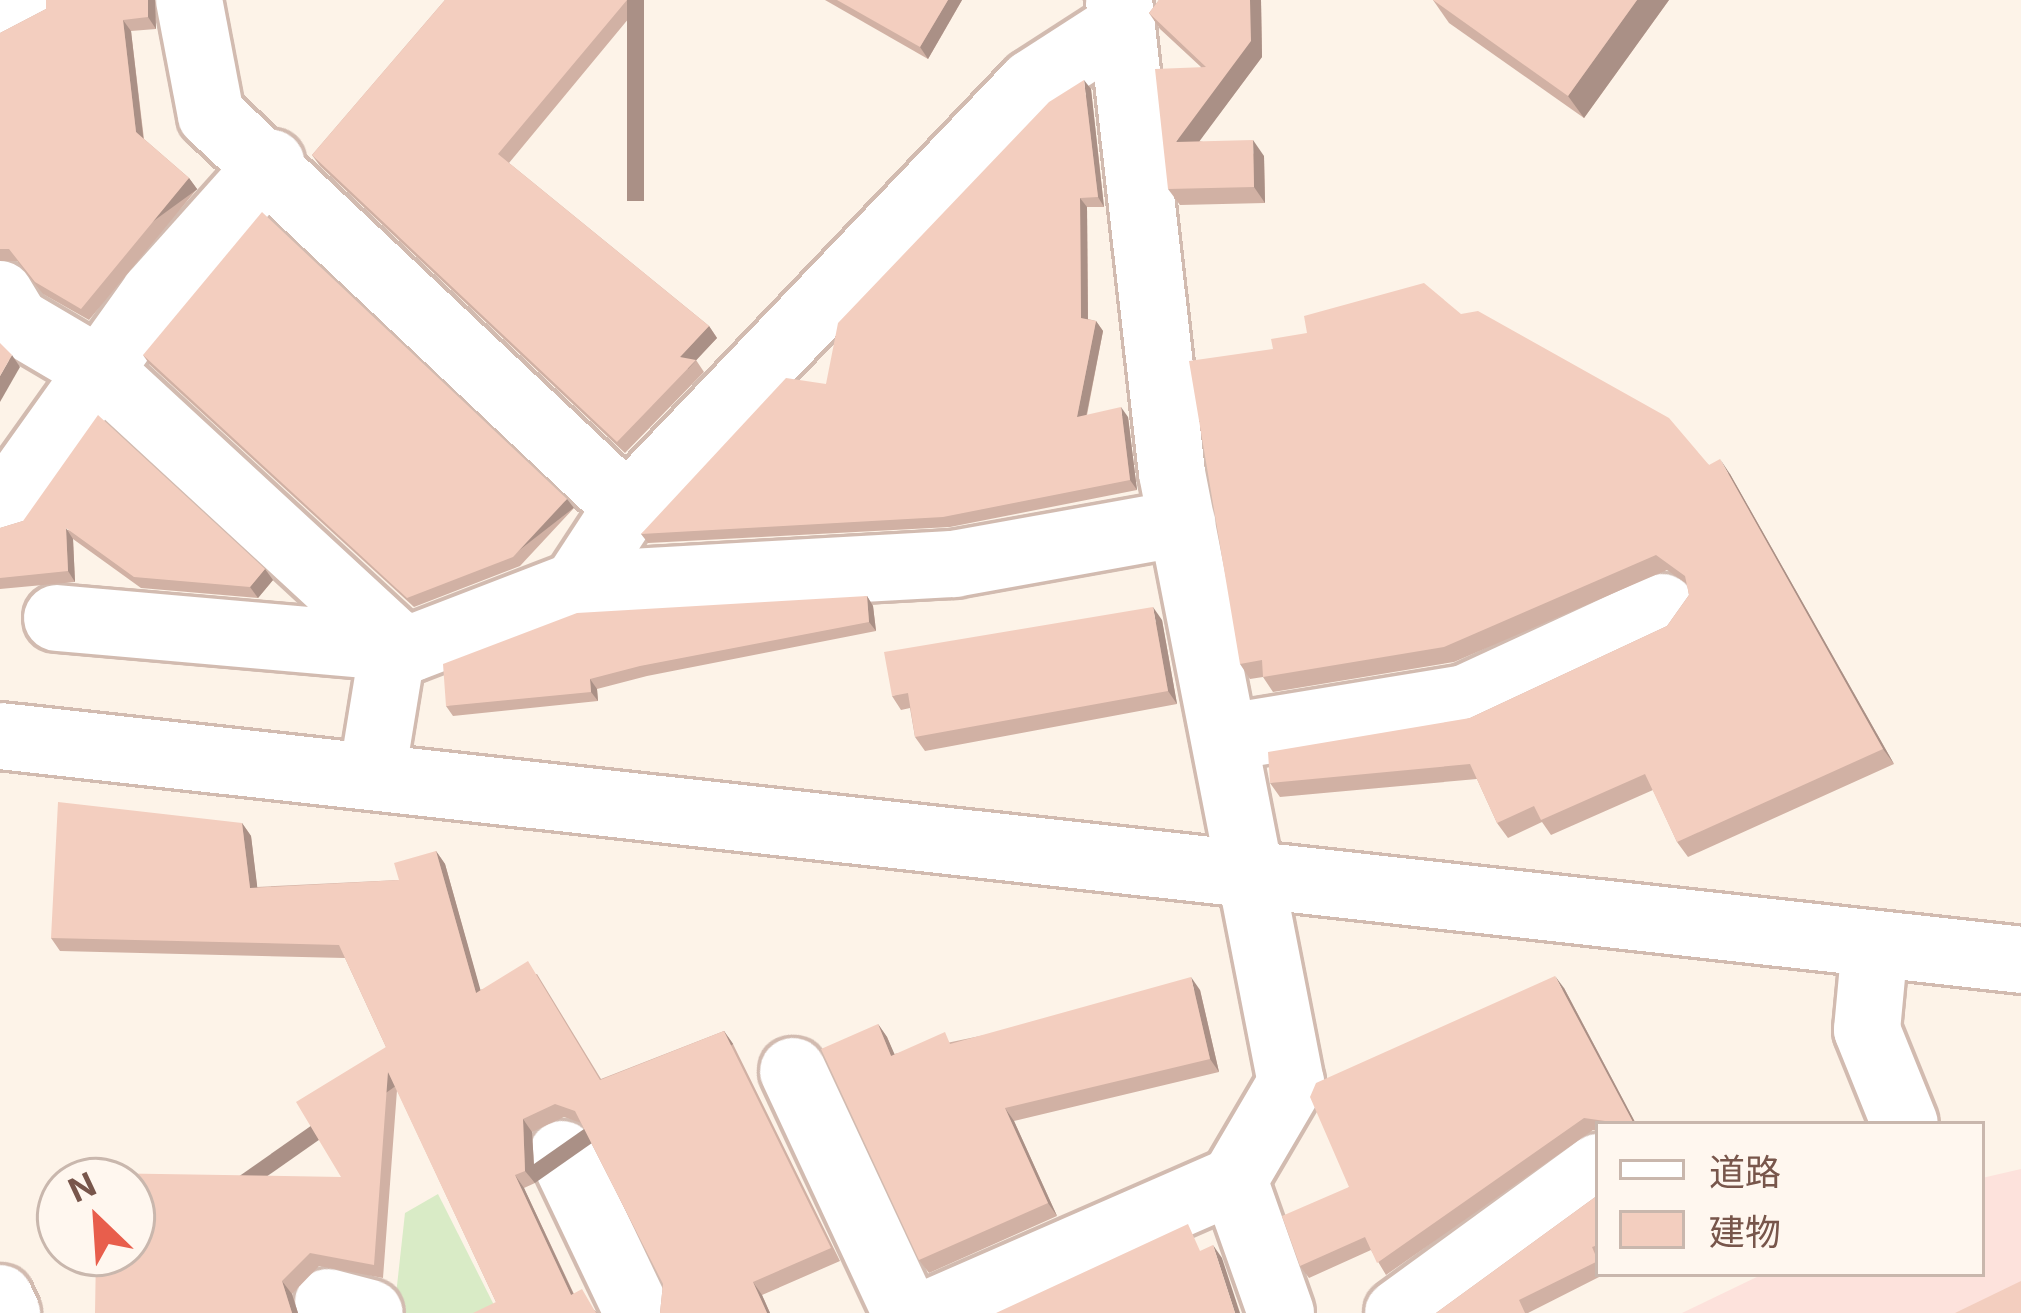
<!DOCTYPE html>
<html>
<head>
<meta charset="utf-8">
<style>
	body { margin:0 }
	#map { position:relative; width:2021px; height:1313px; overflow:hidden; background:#fdf3e8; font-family:Inter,"Noto Sans JP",sans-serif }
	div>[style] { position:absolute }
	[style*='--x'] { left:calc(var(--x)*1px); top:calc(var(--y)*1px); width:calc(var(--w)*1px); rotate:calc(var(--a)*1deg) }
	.commercial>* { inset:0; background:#fde2dc }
	.green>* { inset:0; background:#d9ebc6 }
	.roads { filter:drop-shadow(3px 0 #d2bbb0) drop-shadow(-3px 0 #d2bbb0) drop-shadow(0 3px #d2bbb0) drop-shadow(0 -3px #d2bbb0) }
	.minor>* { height:66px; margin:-33px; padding:0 33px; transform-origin:33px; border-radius:33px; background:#fff }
	.wall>* { inset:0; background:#d1b1a4 }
	.shaded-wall>* { inset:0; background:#aa9086; transform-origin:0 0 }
	.building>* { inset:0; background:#f3cebf }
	span { translate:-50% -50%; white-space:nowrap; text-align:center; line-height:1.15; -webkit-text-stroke:10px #fff7ef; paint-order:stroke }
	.legend { position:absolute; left:1595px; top:1121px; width:390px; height:156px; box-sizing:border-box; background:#fff7ef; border:3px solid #c9b7ad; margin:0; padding:15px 21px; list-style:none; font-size:36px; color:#78564b }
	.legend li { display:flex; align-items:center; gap:24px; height:60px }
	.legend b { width:60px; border:3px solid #c9b7ad }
	.north { position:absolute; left:36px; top:1157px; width:120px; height:120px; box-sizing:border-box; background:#fff7ef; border:3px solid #c9b7ad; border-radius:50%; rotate:335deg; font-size:33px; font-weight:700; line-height:48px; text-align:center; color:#78564b }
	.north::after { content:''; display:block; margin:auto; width:42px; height:54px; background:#e85e4c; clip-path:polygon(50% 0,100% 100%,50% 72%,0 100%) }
</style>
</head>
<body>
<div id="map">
	<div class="commercial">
		<div style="clip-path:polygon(2021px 1169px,2021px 1313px,1682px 1313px,1763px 1274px,1982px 1274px,1982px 1178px)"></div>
	</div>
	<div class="green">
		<div style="clip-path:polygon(438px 1194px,498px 1313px,394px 1313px,405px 1213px)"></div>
	</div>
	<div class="roads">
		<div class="minor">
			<div style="--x:189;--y:0;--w:117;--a:79.2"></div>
			<div style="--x:211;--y:115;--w:572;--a:43.3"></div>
			<div style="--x:627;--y:507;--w:93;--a:123.2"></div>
			<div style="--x:0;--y:12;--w:26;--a:-28"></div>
			<div style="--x:0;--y:294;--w:31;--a:59"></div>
			<div style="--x:16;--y:321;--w:99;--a:30.5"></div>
			<div style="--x:101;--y:371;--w:398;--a:42.7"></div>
			<div style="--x:394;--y:641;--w:137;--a:99.3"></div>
			<div style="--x:627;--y:507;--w:586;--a:-46.31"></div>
			<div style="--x:1032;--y:83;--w:103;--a:-32.8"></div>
			<div style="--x:0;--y:510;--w:265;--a:-54.5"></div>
			<div style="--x:154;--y:294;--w:176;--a:-48.2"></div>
			<div style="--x:57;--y:618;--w:354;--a:5"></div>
			<div style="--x:410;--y:649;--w:178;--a:-21.1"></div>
			<div style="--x:576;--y:585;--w:379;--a:-3.2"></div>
			<div style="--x:954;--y:564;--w:232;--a:-10.2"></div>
			<div style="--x:0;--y:736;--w:2033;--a:6.32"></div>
			<div style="--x:1228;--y:737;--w:240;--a:-9.3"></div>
			<div style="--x:1465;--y:698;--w:217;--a:-24.8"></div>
			<div style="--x:1875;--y:945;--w:85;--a:95.4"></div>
			<div style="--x:1867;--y:1030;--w:101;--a:68"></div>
			<div style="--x:793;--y:1071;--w:267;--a:65"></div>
			<div style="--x:562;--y:1154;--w:176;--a:64.5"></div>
			<div style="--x:1234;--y:1180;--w:141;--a:70.5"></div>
			<div style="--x:0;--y:1298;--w:17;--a:65"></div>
			<div style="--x:328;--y:1302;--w:43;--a:14.7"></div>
			<div style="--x:930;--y:1313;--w:332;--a:-23.6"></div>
			<div style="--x:1234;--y:1180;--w:113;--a:-59.6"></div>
			<div style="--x:1291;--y:1083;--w:621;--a:-101.04"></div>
			<div style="--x:1172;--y:473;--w:476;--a:-96.4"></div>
			<div style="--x:1398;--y:1313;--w:248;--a:-36.1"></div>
		</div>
	</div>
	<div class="wall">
		<div style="clip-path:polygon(46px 0,155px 0,156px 29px,131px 31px,144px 139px,189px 178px,197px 189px,89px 320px,43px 294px,17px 261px,0 261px,0 33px,46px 9px)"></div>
		<div style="clip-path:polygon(445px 0,644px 0,509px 163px,709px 326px,717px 338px,696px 360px,704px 372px,625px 453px,320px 166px,312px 155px)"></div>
		<div style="clip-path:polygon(825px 0,962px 0,928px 59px)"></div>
		<div style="clip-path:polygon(1159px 0,1261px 0,1262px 57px,1199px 141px,1264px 156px,1265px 203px,1180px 205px,1168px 189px,1201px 67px,1160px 29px,1149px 13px)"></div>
		<div style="clip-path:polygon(1433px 0,1669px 0,1584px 118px,1449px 23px)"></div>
		<div style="clip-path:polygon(1091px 89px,1104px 207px,1087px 207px,1088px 319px,1096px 321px,1103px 331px,1087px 415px,1128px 417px,1137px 490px,950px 527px,648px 543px,641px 534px,826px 384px)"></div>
		<div style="clip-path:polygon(1461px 314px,1709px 465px,1730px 474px,1894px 764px,1688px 857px,1677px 842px,1653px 790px,1551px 835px,1542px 822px,1508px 838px,1497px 823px,1477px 779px,1280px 797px,1270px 783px,1470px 718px,1667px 626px,1689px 595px,1687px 584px,1667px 570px,1454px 662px,1273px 692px,1263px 677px,1250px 679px,1240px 664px,1273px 349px)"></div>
		<div style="clip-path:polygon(143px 355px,574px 508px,520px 566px,414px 607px,150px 365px)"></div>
		<div style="clip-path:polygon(23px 521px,265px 569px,273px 580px,258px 598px,141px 588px,73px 539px,75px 582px,0 589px,0 528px)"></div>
		<div style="clip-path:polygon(867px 596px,873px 606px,876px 631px,647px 676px,597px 689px,598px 701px,453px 716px,446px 706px)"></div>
		<div style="clip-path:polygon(1162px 620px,1177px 704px,925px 751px,915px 737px,910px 708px,901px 710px,892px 696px)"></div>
		<div style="clip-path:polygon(242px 823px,251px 836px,257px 887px,399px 880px,436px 851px,445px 864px,480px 990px,537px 974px,601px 1079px,724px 1031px,733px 1044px,840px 1261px,762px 1295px,770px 1313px,660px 1313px,663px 1284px,581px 1123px,564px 1117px,532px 1132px,535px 1183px,524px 1188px,574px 1294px,598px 1313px,496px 1302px,397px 1090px,383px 1278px,319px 1266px,292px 1294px,298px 1313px,95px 1313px,341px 1177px,386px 1047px,345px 958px,60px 951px,51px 938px)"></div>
		<div style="clip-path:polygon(1564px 988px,1636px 1124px,1598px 1124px,1598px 1131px,1593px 1130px,1386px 1275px,1371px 1250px,1309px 1278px,1300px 1266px,1349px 1187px)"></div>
		<div style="clip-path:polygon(1200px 990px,1219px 1072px,1014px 1121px,1057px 1216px,929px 1273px,919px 1260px,878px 1024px,887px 1037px,894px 1054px)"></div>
		<div style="clip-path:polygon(1598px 1195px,1598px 1274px,1605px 1274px,1528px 1313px,1436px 1313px)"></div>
	</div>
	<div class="shaded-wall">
		<div style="clip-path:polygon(148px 0,155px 0,156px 29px,148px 17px)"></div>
		<div style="left:627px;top:0;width:17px;height:201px"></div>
		<div style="clip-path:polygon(948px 0,962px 0,928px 59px,920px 47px)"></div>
		<div style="clip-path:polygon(1250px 0,1261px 0,1262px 57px,1187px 158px,1176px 142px)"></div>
		<div style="clip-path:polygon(1637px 0,1669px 0,1584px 118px,1568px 96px)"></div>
		<div style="clip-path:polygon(123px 20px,131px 31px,144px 144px,136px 132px)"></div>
		<div style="clip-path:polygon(1084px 80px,1091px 89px,1104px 207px,1098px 197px)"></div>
		<div style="clip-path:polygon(1253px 140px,1264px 156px,1265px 203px,1254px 187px)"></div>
		<div style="left:189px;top:178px;width:14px;height:170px;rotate:54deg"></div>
		<div style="clip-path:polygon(1080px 198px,1087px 207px,1088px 328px,1081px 318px)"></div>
		<div style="clip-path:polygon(1096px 321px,1103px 331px,1084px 427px,1077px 417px)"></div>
		<div style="clip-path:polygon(709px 326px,717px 338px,688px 369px,680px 357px)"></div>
		<div style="clip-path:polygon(12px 355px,20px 367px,0 402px,0 376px)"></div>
		<div style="clip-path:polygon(1121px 407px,1128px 417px,1137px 490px,1130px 480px)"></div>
		<div style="clip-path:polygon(1720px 459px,1730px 474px,1894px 764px,1883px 749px)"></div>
		<div style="left:567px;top:499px;width:11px;height:79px;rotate:52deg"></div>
		<div style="clip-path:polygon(66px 528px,73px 539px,75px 582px,68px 571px)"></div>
		<div style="clip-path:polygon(265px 569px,273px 580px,258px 598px,250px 587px)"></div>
		<div style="clip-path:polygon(867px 596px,873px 606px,876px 631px,869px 622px)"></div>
		<div style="clip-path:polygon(1153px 607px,1162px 620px,1177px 704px,1168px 691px)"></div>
		<div style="clip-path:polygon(590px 679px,597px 689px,598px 701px,591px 692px)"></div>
		<div style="clip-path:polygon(242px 823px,251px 836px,259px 901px,250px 888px)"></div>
		<div style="clip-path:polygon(436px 851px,445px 864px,485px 1006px,476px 993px)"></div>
		<div style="clip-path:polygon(1555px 976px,1564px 988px,1636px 1124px,1634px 1124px)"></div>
		<div style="clip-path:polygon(1191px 977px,1200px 990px,1219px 1072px,1210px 1059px)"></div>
		<div style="clip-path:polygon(878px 1024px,887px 1037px,901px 1069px,891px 1056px)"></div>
		<div style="left:724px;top:1031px;width:16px;height:242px;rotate:55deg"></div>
		<div style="left:388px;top:1072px;width:16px;height:194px;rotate:55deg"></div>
		<div style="clip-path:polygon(1005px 1108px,1014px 1121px,1057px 1216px,1048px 1203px)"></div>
		<div style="clip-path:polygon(523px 1119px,532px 1132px,535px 1183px,525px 1171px)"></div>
		<div style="clip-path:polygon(515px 1175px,524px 1188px,580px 1308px,571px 1295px)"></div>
		<div style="clip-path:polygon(1213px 1245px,1222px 1258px,1240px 1313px,1235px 1313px)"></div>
		<div style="clip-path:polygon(282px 1281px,292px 1294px,298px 1313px,292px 1313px)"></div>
		<div style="clip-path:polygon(753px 1282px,762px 1295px,770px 1313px,767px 1313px)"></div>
	</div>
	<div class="building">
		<div style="clip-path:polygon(46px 0,148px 0,148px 17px,123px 20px,136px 132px,189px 178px,81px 309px,35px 282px,9px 249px,0 249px,0 33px,46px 9px)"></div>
		<div style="clip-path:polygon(445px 0,627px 0,498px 154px,709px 326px,680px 357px,696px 360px,617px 442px,312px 155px)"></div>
		<div style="clip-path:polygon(837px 0,948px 0,920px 47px)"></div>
		<div style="clip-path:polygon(1159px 0,1250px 0,1251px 41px,1176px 142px,1253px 140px,1254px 187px,1168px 189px,1155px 69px,1206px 67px,1149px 13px)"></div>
		<div style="clip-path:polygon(1433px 0,1637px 0,1568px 96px)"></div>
		<div style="clip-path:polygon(1084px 80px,1098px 197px,1080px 198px,1081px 318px,1096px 321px,1077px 417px,1121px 407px,1130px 480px,943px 517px,641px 534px,786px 378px,826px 384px,838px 323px,1049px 102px)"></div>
		<div style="clip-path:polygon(262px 212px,567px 499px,513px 557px,407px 598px,143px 355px)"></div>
		<div style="clip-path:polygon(1424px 283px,1461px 314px,1478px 311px,1669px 418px,1709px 465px,1720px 459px,1883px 749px,1677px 842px,1645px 774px,1541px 820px,1534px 806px,1497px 823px,1470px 764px,1270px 783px,1268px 752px,1470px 718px,1667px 626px,1689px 595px,1685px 576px,1656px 555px,1444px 647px,1263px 677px,1262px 660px,1240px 664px,1189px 361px,1273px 349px,1271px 339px,1307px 333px,1304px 316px)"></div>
		<div style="clip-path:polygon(0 343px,12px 355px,0 376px)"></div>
		<div style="clip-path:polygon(98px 415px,265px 569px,250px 587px,134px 577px,66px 528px,68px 571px,0 578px,0 528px,23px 521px)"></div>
		<div style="clip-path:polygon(867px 596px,869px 622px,640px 666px,590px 679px,591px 692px,446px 706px,443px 664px,577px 613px)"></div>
		<div style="clip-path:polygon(1153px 607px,1168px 691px,915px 737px,908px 693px,892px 696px,884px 652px)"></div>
		<div style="clip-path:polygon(58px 802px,242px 823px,250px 888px,399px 880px,394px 863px,436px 851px,476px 993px,528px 961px,600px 1080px,724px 1031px,831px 1248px,753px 1282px,767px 1313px,660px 1313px,663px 1284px,575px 1111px,555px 1104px,523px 1119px,525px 1171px,515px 1175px,571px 1295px,582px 1289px,596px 1313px,473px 1313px,496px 1302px,388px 1072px,374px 1265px,310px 1253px,282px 1281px,292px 1313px,95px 1313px,96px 1253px,132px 1253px,132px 1181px,96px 1181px,96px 1173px,341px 1177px,296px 1102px,386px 1047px,339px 945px,51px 938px)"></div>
		<div style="clip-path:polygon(1555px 976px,1634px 1124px,1608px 1124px,1605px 1121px,1584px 1118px,1377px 1263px,1365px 1237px,1300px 1266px,1282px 1216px,1349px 1187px,1310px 1097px,1316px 1083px)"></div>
		<div style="clip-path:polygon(1191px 977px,1210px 1059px,1005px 1108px,1048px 1203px,919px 1260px,821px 1049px,878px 1024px,891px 1056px,945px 1032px,950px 1044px)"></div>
		<div style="clip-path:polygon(1598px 1195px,1598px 1245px,1592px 1247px,1598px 1261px,1519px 1300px,1525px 1313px,1436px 1313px)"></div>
		<div style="clip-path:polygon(1188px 1224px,1200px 1251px,1213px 1245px,1235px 1313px,996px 1313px)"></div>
		<div style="clip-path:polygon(2021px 1281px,2021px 1313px,1955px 1313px)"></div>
	</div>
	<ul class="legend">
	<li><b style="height:15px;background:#fff"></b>道路</li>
	<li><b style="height:33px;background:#f3cebf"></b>建物</li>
	</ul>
	<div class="north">N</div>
</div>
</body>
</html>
